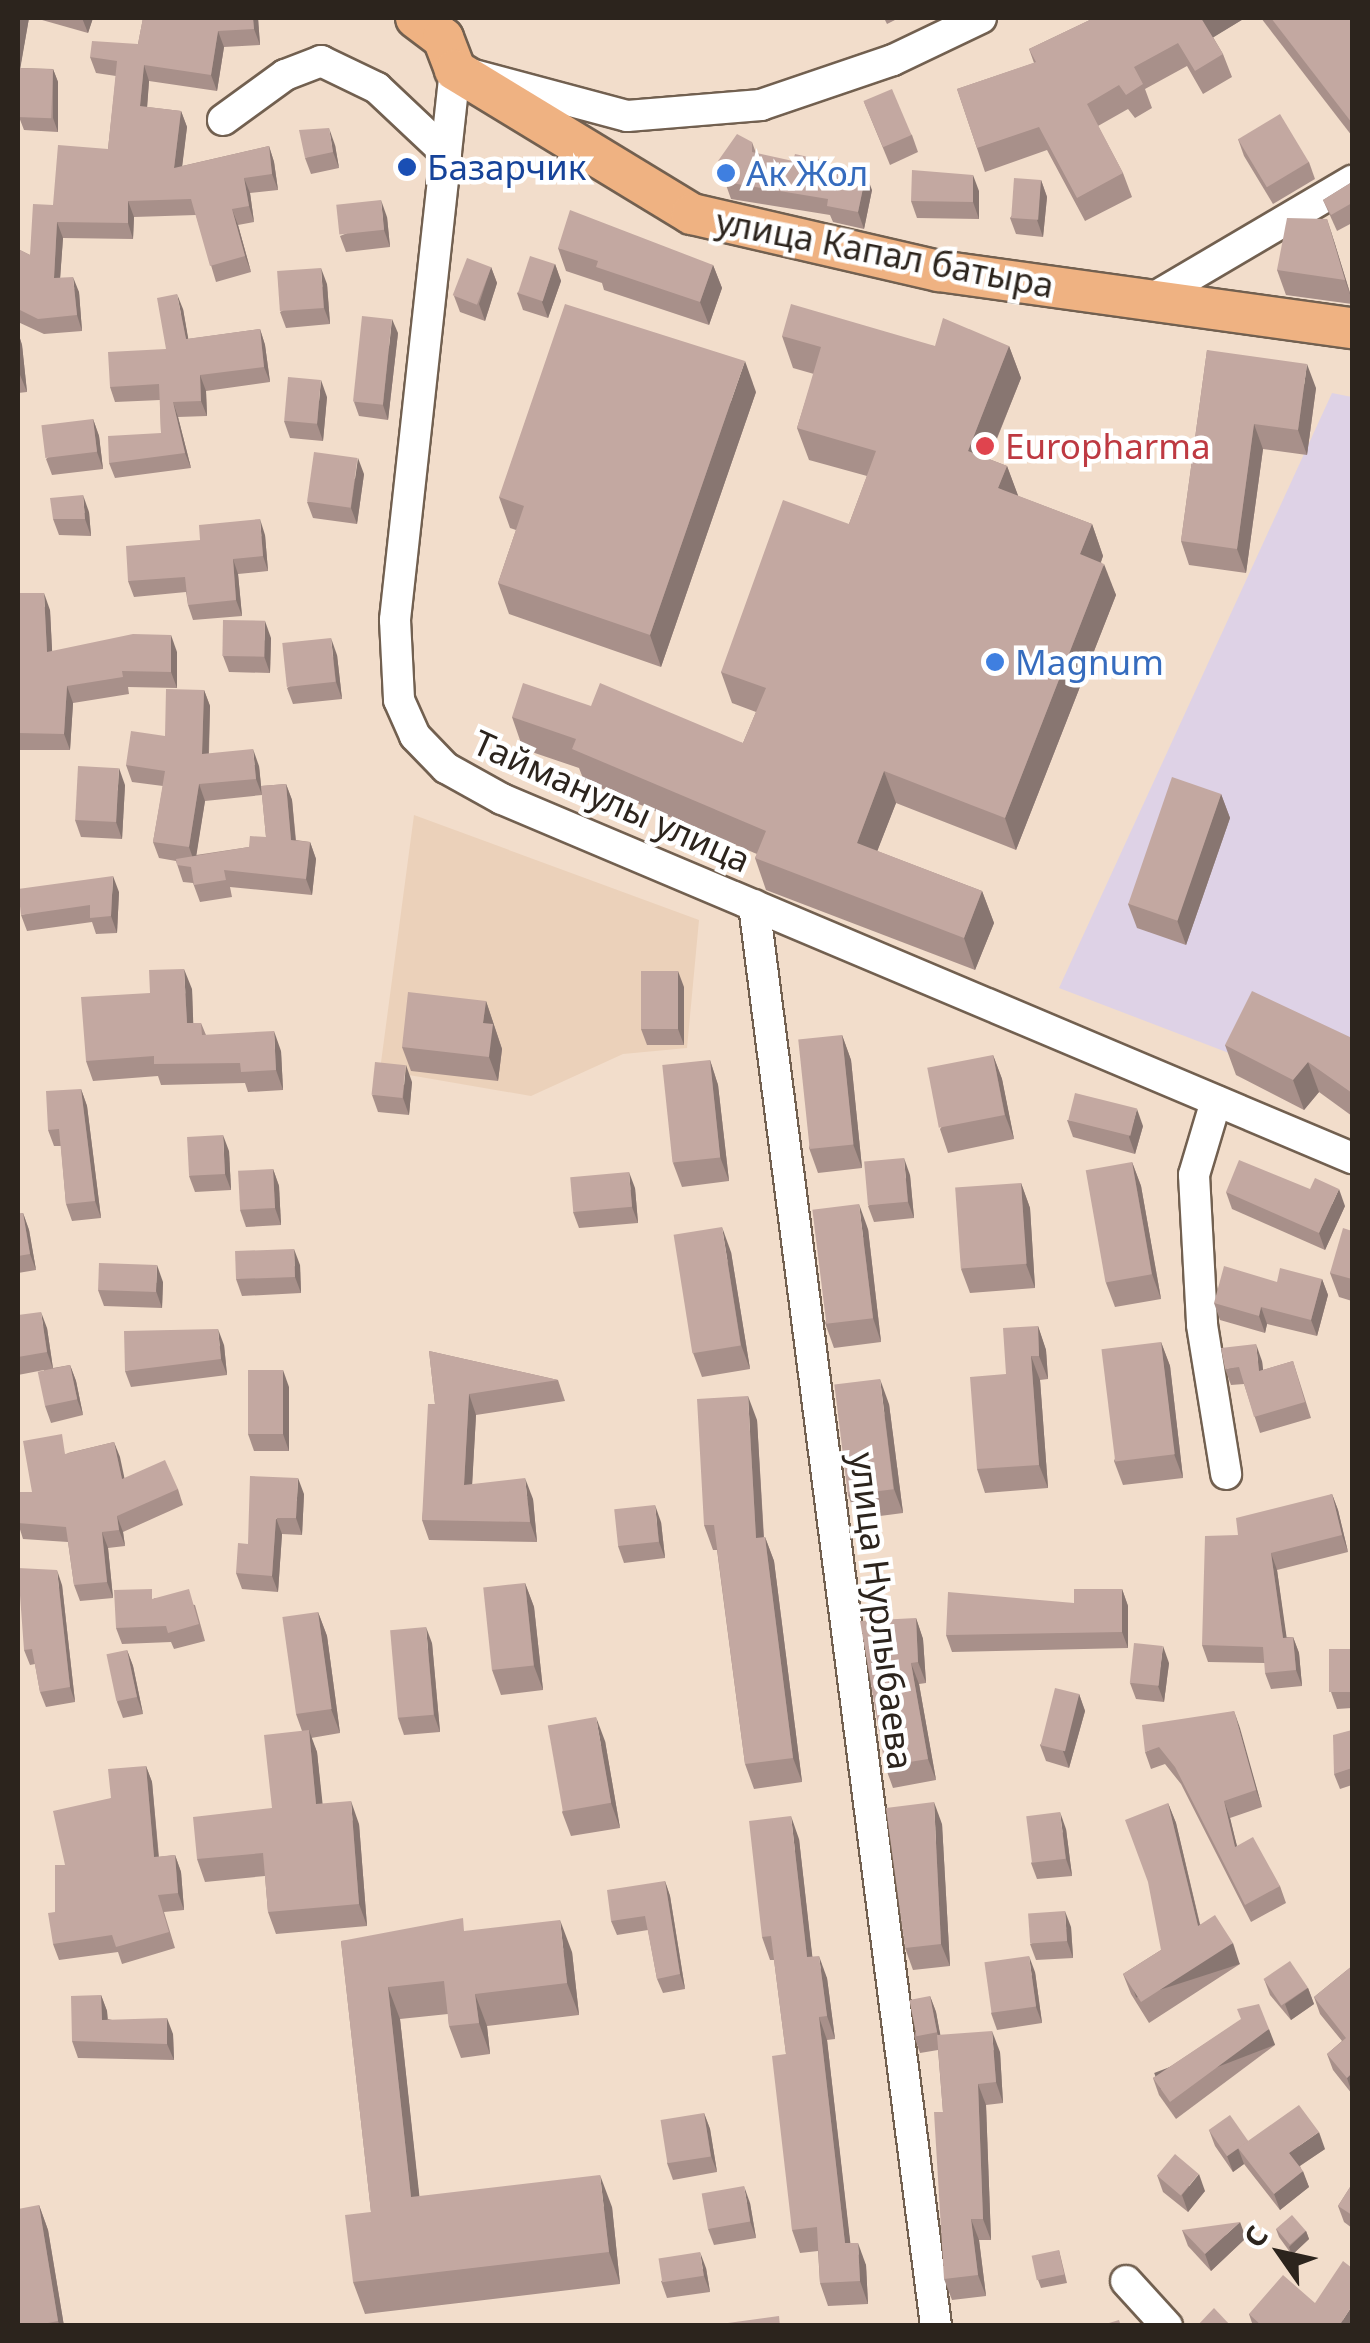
<!DOCTYPE html>
<html>
<head>
<meta charset="utf-8">
<style>
	body { margin:0 }
	#map { position:relative; width:1370px; height:2343px; overflow:hidden; background:#f2ddcb; font-family:"Noto Sans",sans-serif }
	div>[style] { position:absolute }
	[style*='--x'] { left:calc(var(--x)*1px); top:calc(var(--y)*1px); width:calc(var(--w)*1px); rotate:calc(var(--a)*1deg) }
	.built>* { inset:0; background:#ebd1ba }
	.industrial>* { inset:0; background:#ded2e6 }
	.roads { filter:drop-shadow(2px 0 #726050) drop-shadow(-2px 0 #726050) drop-shadow(0 2px #726050) drop-shadow(0 -2px #726050) }
	.minor>* { height:30px; margin:-15px; padding:0 15px; transform-origin:15px; border-radius:15px; background:#fff }
	.major>* { height:40px; margin:-20px; padding:0 20px; transform-origin:20px; border-radius:20px; background:#efb282 }
	.wall>* { inset:0; background:#a8908a }
	.shaded-wall>* { inset:0; background:#887671; transform-origin:0 0 }
	.building>* { inset:0; background:#c3a8a1; transform-origin:0 0 }
	.dots>* { width:28px; height:28px; translate:-50% -50%; box-sizing:border-box; border:5px solid #fff; border-radius:50% }
	span { translate:-50% -50%; white-space:nowrap; text-align:center; line-height:1.15; -webkit-text-stroke:9px #fff; paint-order:stroke }
	.transit-label { font-size:35px; color:#164399 }
	.left { translate:0 -50%; text-align:left }
	.shop-label { font-size:35px; color:#366cbe }
	.street-label { font-size:35px; color:#2c241d }
	.health-label { font-size:35px; color:#be3a42 }
	.frame { position:absolute; inset:0; border:20px solid #2c241d; pointer-events:none }
	.north { position:absolute; left:1230px; top:2203px; width:100px; height:100px; -webkit-text-stroke:8px #fff; paint-order:stroke; rotate:304deg; font-size:28px; font-weight:700; line-height:40px; text-align:center; color:#2c241d }
	.north::after { content:''; display:block; margin:auto; width:35px; height:45px; background:#2c241d; clip-path:polygon(50% 0,100% 100%,50% 72%,0 100%) }
</style>
</head>
<body>
<div id="map">
	<div class="built">
		<div style="clip-path:polygon(414px 815px,699px 920px,687px 1048px,623px 1054px,531px 1096px,380px 1070px)"></div>
	</div>
	<div class="industrial">
		<div style="clip-path:polygon(1332px 393px,1352px 397px,1352px 1100px,1059px 988px)"></div>
	</div>
	<div class="roads">
		<div class="minor">
			<div style="--x:981;--y:18;--w:98;--a:154.5"></div>
			<div style="--x:893;--y:60;--w:139;--a:161.2"></div>
			<div style="--x:761;--y:105;--w:134;--a:175.3"></div>
			<div style="--x:627;--y:116;--w:178;--a:-165"></div>
			<div style="--x:455;--y:70;--w:553;--a:96.23"></div>
			<div style="--x:395;--y:620;--w:80;--a:87.1"></div>
			<div style="--x:399;--y:700;--w:39;--a:66"></div>
			<div style="--x:415;--y:736;--w:45;--a:45.9"></div>
			<div style="--x:446;--y:768;--w:64;--a:29"></div>
			<div style="--x:502;--y:799;--w:923;--a:22.9"></div>
			<div style="--x:223;--y:120;--w:77;--a:-36"></div>
			<div style="--x:285;--y:75;--w:39;--a:-21"></div>
			<div style="--x:321;--y:61;--w:62;--a:25.7"></div>
			<div style="--x:377;--y:88;--w:95;--a:43.3"></div>
			<div style="--x:1148;--y:301;--w:237;--a:-30.5"></div>
			<div style="--x:754;--y:905;--w:1433;--a:82.7"></div>
			<div style="--x:1216;--y:1101;--w:77;--a:106.6"></div>
			<div style="--x:1194;--y:1175;--w:150;--a:86.9"></div>
			<div style="--x:1202;--y:1325;--w:151;--a:80.8"></div>
			<div style="--x:1126;--y:2281;--w:61;--a:47.7"></div>
		</div>
		<div class="major">
			<div style="--x:416;--y:18;--w:34;--a:37"></div>
			<div style="--x:443;--y:38;--w:34;--a:69"></div>
			<div style="--x:455;--y:70;--w:277;--a:31.3"></div>
			<div style="--x:692;--y:214;--w:253;--a:13"></div>
			<div style="--x:939;--y:271;--w:417;--a:7.9"></div>
		</div>
	</div>
	<div class="wall">
		<div style="clip-path:polygon(18px 18px,29px 18px,20px 68px,53px 69px,58px 82px,58px 132px,24px 130px,19px 117px)"></div>
		<div style="clip-path:polygon(35px 18px,93px 18px,88px 33px)"></div>
		<div style="clip-path:polygon(143px 18px,258px 18px,260px 45px,224px 47px,217px 91px,149px 81px,147px 107px,181px 111px,187px 127px,182px 166px,269px 146px,274px 162px,278px 190px,250px 193px,254px 222px,238px 225px,251px 272px,216px 282px,196px 215px,134px 217px,133px 239px,63px 238px,60px 278px,79px 292px,82px 331px,44px 334px,18px 322px,18px 249px,30px 255px,53px 205px,108px 149px,116px 76px,96px 73px,90px 57px,138px 44px)"></div>
		<div style="clip-path:polygon(884px 18px,899px 18px,887px 24px)"></div>
		<div style="clip-path:polygon(1094px 18px,1245px 18px,1213px 37px,1223px 54px,1232px 77px,1203px 94px,1187px 66px,1145px 89px,1152px 108px,1135px 118px,1128px 109px,1098px 126px,1123px 173px,1132px 197px,1085px 221px,1047px 150px,985px 172px,957px 89px,1034px 63px,1029px 49px)"></div>
		<div style="clip-path:polygon(1261px 18px,1352px 18px,1352px 136px)"></div>
		<div style="clip-path:polygon(864px 102px,912px 135px,918px 152px,890px 165px)"></div>
		<div style="clip-path:polygon(1238px 139px,1309px 162px,1315px 179px,1273px 204px,1244px 156px)"></div>
		<div style="clip-path:polygon(752px 142px,756px 153px,872px 190px,864px 229px,833px 222px,830px 215px,731px 199px,725px 182px)"></div>
		<div style="clip-path:polygon(335px 145px,339px 168px,311px 174px,305px 158px)"></div>
		<div style="clip-path:polygon(1041px 180px,1047px 197px,1043px 237px,1016px 234px,1010px 218px)"></div>
		<div style="clip-path:polygon(1352px 182px,1352px 223px,1337px 231px,1323px 200px)"></div>
		<div style="clip-path:polygon(979px 191px,979px 219px,917px 218px,911px 201px)"></div>
		<div style="clip-path:polygon(387px 217px,390px 247px,346px 252px,340px 236px)"></div>
		<div style="clip-path:polygon(1327px 219px,1352px 299px,1352px 304px,1286px 295px,1277px 270px)"></div>
		<div style="clip-path:polygon(558px 248px,713px 265px,722px 288px,709px 325px,604px 290px,602px 283px,566px 271px)"></div>
		<div style="clip-path:polygon(555px 264px,561px 281px,548px 318px,523px 310px,517px 293px)"></div>
		<div style="clip-path:polygon(491px 267px,497px 283px,485px 321px,460px 312px,454px 296px)"></div>
		<div style="clip-path:polygon(327px 284px,330px 324px,286px 328px,280px 312px)"></div>
		<div style="clip-path:polygon(183px 309px,188px 339px,260px 329px,265px 345px,270px 382px,206px 391px,207px 416px,178px 417px,191px 468px,115px 478px,109px 463px,161px 433px,160px 400px,115px 402px,110px 387px,166px 349px)"></div>
		<div style="clip-path:polygon(18px 332px,22px 345px,27px 392px,18px 393px)"></div>
		<div style="clip-path:polygon(398px 333px,388px 420px,359px 416px,354px 402px)"></div>
		<div style="clip-path:polygon(782px 336px,935px 346px,1009px 346px,1021px 378px,989px 459px,1007px 466px,1018px 496px,1092px 524px,1103px 556px,1101px 562px,1116px 595px,1016px 850px,896px 803px,877px 851px,982px 891px,994px 923px,975px 970px,766px 890px,755px 858px,757px 854px,584px 781px,579px 768px,523px 749px,512px 717px,591px 706px,743px 743px,756px 712px,732px 703px,721px 672px,849px 524px,867px 476px,809px 460px,797px 428px,814px 374px,793px 368px)"></div>
		<div style="clip-path:polygon(1207px 350px,1316px 388px,1307px 455px,1263px 449px,1246px 573px,1189px 565px,1181px 541px)"></div>
		<div style="clip-path:polygon(756px 392px,661px 667px,509px 614px,498px 583px,516px 530px,510px 528px,499px 497px)"></div>
		<div style="clip-path:polygon(327px 397px,323px 441px,290px 438px,284px 421px)"></div>
		<div style="clip-path:polygon(93px 419px,99px 436px,103px 469px,52px 475px,46px 459px)"></div>
		<div style="clip-path:polygon(364px 474px,357px 524px,313px 518px,307px 502px)"></div>
		<div style="clip-path:polygon(89px 512px,91px 536px,59px 535px,53px 519px)"></div>
		<div style="clip-path:polygon(265px 535px,268px 571px,238px 574px,242px 616px,193px 620px,188px 605px,186px 592px,134px 597px,128px 581px)"></div>
		<div style="clip-path:polygon(18px 593px,50px 610px,52px 651px,177px 652px,177px 688px,128px 687px,129px 694px,73px 703px,70px 750px,18px 750px)"></div>
		<div style="clip-path:polygon(271px 638px,270px 673px,229px 672px,223px 656px)"></div>
		<div style="clip-path:polygon(337px 655px,342px 699px,293px 704px,287px 688px)"></div>
		<div style="clip-path:polygon(evenodd,204px 690px,210px 706px,209px 754px,259px 766px,261px 786px,286px 784px,292px 800px,296px 840px,310px 842px,316px 859px,312px 895px,230px 887px,232px 897px,200px 902px,193px 883px,183px 882px,176px 861px,159px 858px,153px 842px,163px 786px,132px 782px,126px 765px,165px 736px,204px 690px,262px 795px,266px 837px,249px 847px,196px 855px,205px 801px,262px 795px)"></div>
		<div style="clip-path:polygon(125px 785px,122px 839px,81px 837px,75px 820px)"></div>
		<div style="clip-path:polygon(1221px 794px,1230px 818px,1186px 945px,1137px 928px,1128px 904px)"></div>
		<div style="clip-path:polygon(119px 892px,117px 933px,96px 934px,92px 922px,27px 931px,21px 915px)"></div>
		<div style="clip-path:polygon(684px 987px,684px 1045px,647px 1045px,641px 1029px)"></div>
		<div style="clip-path:polygon(192px 989px,193px 1023px,201px 1023px,206px 1035px,281px 1051px,283px 1090px,248px 1092px,245px 1083px,161px 1085px,158px 1076px,93px 1081px,86px 1061px)"></div>
		<div style="clip-path:polygon(486px 1001px,502px 1049px,498px 1081px,411px 1071px,402px 1047px)"></div>
		<div style="clip-path:polygon(842px 1035px,851px 1060px,862px 1168px,818px 1173px,809px 1148px)"></div>
		<div style="clip-path:polygon(1352px 1038px,1352px 1116px,1319px 1092px,1304px 1110px,1236px 1075px,1225px 1045px)"></div>
		<div style="clip-path:polygon(993px 1055px,1002px 1079px,1014px 1139px,948px 1153px,940px 1129px)"></div>
		<div style="clip-path:polygon(710px 1060px,718px 1085px,729px 1181px,682px 1187px,673px 1163px)"></div>
		<div style="clip-path:polygon(412px 1082px,409px 1115px,378px 1112px,372px 1095px)"></div>
		<div style="clip-path:polygon(81px 1089px,87px 1106px,101px 1218px,72px 1221px,66px 1204px,61px 1146px,54px 1146px,48px 1130px)"></div>
		<div style="clip-path:polygon(1067px 1120px,1143px 1126px,1135px 1154px,1073px 1137px)"></div>
		<div style="clip-path:polygon(229px 1151px,231px 1190px,195px 1192px,189px 1176px)"></div>
		<div style="clip-path:polygon(1132px 1162px,1141px 1186px,1161px 1299px,1115px 1307px,1106px 1283px)"></div>
		<div style="clip-path:polygon(273px 1169px,279px 1186px,281px 1225px,246px 1227px,240px 1210px)"></div>
		<div style="clip-path:polygon(910px 1175px,914px 1218px,874px 1222px,868px 1206px)"></div>
		<div style="clip-path:polygon(1021px 1183px,1030px 1208px,1035px 1288px,970px 1293px,961px 1269px)"></div>
		<div style="clip-path:polygon(635px 1188px,638px 1223px,579px 1228px,573px 1212px)"></div>
		<div style="clip-path:polygon(1226px 1192px,1345px 1206px,1325px 1250px,1232px 1209px)"></div>
		<div style="clip-path:polygon(23px 1213px,29px 1230px,36px 1270px,18px 1273px,18px 1214px)"></div>
		<div style="clip-path:polygon(868px 1229px,881px 1342px,834px 1348px,825px 1323px)"></div>
		<div style="clip-path:polygon(1352px 1231px,1352px 1301px,1339px 1297px,1330px 1273px)"></div>
		<div style="clip-path:polygon(731px 1252px,750px 1369px,702px 1377px,693px 1353px)"></div>
		<div style="clip-path:polygon(300px 1265px,301px 1293px,242px 1296px,236px 1279px)"></div>
		<div style="clip-path:polygon(1322px 1279px,1328px 1295px,1317px 1336px,1267px 1324px,1265px 1333px,1220px 1320px,1214px 1303px,1277px 1282px)"></div>
		<div style="clip-path:polygon(163px 1282px,162px 1308px,104px 1306px,98px 1290px)"></div>
		<div style="clip-path:polygon(18px 1315px,47px 1328px,53px 1368px,70px 1365px,76px 1381px,83px 1415px,51px 1423px,45px 1406px,44px 1370px,18px 1375px)"></div>
		<div style="clip-path:polygon(1038px 1326px,1046px 1350px,1048px 1379px,1040px 1380px,1048px 1488px,985px 1493px,977px 1469px,1006px 1374px)"></div>
		<div style="clip-path:polygon(1161px 1342px,1170px 1366px,1183px 1478px,1123px 1485px,1114px 1461px)"></div>
		<div style="clip-path:polygon(224px 1345px,227px 1375px,131px 1387px,125px 1371px)"></div>
		<div style="clip-path:polygon(429px 1351px,558px 1380px,565px 1401px,476px 1415px,472px 1484px,533px 1499px,537px 1542px,429px 1540px,422px 1520px,435px 1404px)"></div>
		<div style="clip-path:polygon(1262px 1361px,1263px 1370px,1293px 1361px,1311px 1418px,1260px 1433px,1244px 1384px,1231px 1385px,1225px 1369px)"></div>
		<div style="clip-path:polygon(289px 1387px,289px 1451px,254px 1451px,248px 1434px)"></div>
		<div style="clip-path:polygon(889px 1404px,903px 1513px,857px 1519px,848px 1495px)"></div>
		<div style="clip-path:polygon(757px 1420px,764px 1537px,765px 1537px,774px 1561px,802px 1782px,754px 1789px,745px 1764px,717px 1550px,713px 1550px,704px 1525px)"></div>
		<div style="clip-path:polygon(114px 1442px,124px 1478px,178px 1489px,183px 1505px,123px 1532px,125px 1546px,108px 1548px,113px 1598px,80px 1601px,74px 1585px,68px 1542px,23px 1539px,18px 1523px,32px 1492px,68px 1453px)"></div>
		<div style="clip-path:polygon(304px 1494px,302px 1535px,282px 1534px,278px 1592px,242px 1589px,236px 1573px,248px 1544px)"></div>
		<div style="clip-path:polygon(1332px 1494px,1338px 1510px,1348px 1552px,1277px 1570px,1286px 1637px,1293px 1637px,1299px 1653px,1302px 1686px,1271px 1689px,1265px 1673px,1265px 1663px,1208px 1662px,1202px 1645px,1238px 1535px)"></div>
		<div style="clip-path:polygon(661px 1522px,665px 1558px,624px 1563px,618px 1546px)"></div>
		<div style="clip-path:polygon(525px 1583px,534px 1607px,543px 1690px,501px 1695px,492px 1670px)"></div>
		<div style="clip-path:polygon(62px 1585px,75px 1702px,46px 1707px,40px 1692px,35px 1664px,30px 1665px,24px 1650px)"></div>
		<div style="clip-path:polygon(1122px 1589px,1128px 1606px,1128px 1648px,952px 1652px,946px 1635px,1074px 1603px)"></div>
		<div style="clip-path:polygon(155px 1598px,195px 1605px,205px 1641px,174px 1649px,171px 1642px,122px 1644px,116px 1628px)"></div>
		<div style="clip-path:polygon(318px 1612px,327px 1636px,340px 1733px,311px 1738px,317px 1752px,322px 1804px,359px 1824px,367px 1926px,276px 1934px,268px 1912px,265px 1876px,205px 1882px,197px 1859px,272px 1808px,302px 1731px,296px 1714px)"></div>
		<div style="clip-path:polygon(916px 1618px,923px 1639px,926px 1683px,919px 1684px,936px 1780px,893px 1788px,885px 1766px)"></div>
		<div style="clip-path:polygon(432px 1643px,440px 1732px,404px 1735px,398px 1718px)"></div>
		<div style="clip-path:polygon(1352px 1649px,1352px 1708px,1337px 1709px,1331px 1692px)"></div>
		<div style="clip-path:polygon(127px 1650px,133px 1666px,143px 1714px,123px 1718px,117px 1702px)"></div>
		<div style="clip-path:polygon(1169px 1663px,1164px 1702px,1136px 1699px,1130px 1683px)"></div>
		<div style="clip-path:polygon(1079px 1694px,1085px 1711px,1069px 1768px,1046px 1761px,1040px 1745px)"></div>
		<div style="clip-path:polygon(1234px 1711px,1262px 1807px,1230px 1818px,1237px 1846px,1280px 1886px,1286px 1903px,1251px 1922px,1181px 1784px,1165px 1764px,1151px 1769px,1145px 1752px)"></div>
		<div style="clip-path:polygon(1352px 1730px,1352px 1785px,1340px 1789px,1334px 1774px)"></div>
		<div style="clip-path:polygon(605px 1741px,620px 1828px,571px 1836px,562px 1812px)"></div>
		<div style="clip-path:polygon(146px 1766px,152px 1782px,159px 1857px,175px 1855px,181px 1872px,184px 1910px,164px 1912px,175px 1948px,122px 1964px,118px 1952px,59px 1960px,53px 1944px,55px 1912px,65px 1865px,111px 1798px)"></div>
		<div style="clip-path:polygon(1168px 1803px,1176px 1823px,1200px 1924px,1240px 1964px,1149px 2023px,1131px 1994px,1123px 1974px,1161px 1950px)"></div>
		<div style="clip-path:polygon(942px 1824px,950px 1966px,913px 1970px,905px 1948px)"></div>
		<div style="clip-path:polygon(1066px 1829px,1072px 1876px,1037px 1879px,1031px 1863px)"></div>
		<div style="clip-path:polygon(799px 1839px,812px 1956px,827px 1978px,835px 2039px,827px 2040px,850px 2243px,866px 2265px,868px 2304px,828px 2306px,820px 2283px,818px 2251px,800px 2253px,792px 2230px,786px 2054px,774px 1960px,770px 1960px,762px 1937px)"></div>
		<div style="clip-path:polygon(665px 1881px,670px 1896px,685px 1989px,663px 1993px,657px 1979px,648px 1930px,617px 1935px,611px 1921px)"></div>
		<div style="clip-path:polygon(1071px 1927px,1073px 1958px,1036px 1960px,1030px 1944px)"></div>
		<div style="clip-path:polygon(467px 1931px,572px 1952px,579px 2015px,487px 2026px,490px 2054px,461px 2058px,449px 2026px,448px 2014px,400px 2019px,419px 2196px,612px 2207px,620px 2284px,365px 2314px,353px 2282px,371px 2212px,341px 1941px)"></div>
		<div style="clip-path:polygon(1352px 1966px,1352px 2094px,1333px 2070px,1327px 2054px,1342px 2041px,1320px 2014px,1314px 1997px)"></div>
		<div style="clip-path:polygon(1035px 1972px,1042px 2023px,997px 2030px,991px 2013px)"></div>
		<div style="clip-path:polygon(1264px 1979px,1308px 1988px,1314px 2004px,1291px 2020px,1270px 1995px)"></div>
		<div style="clip-path:polygon(101px 1995px,107px 2011px,108px 2019px,173px 2034px,174px 2060px,78px 2058px,72px 2041px)"></div>
		<div style="clip-path:polygon(930px 1996px,936px 2012px,940px 2035px,1000px 2052px,1003px 2103px,986px 2105px,991px 2240px,979px 2240px,986px 2296px,952px 2300px,944px 2279px,943px 2112px,938px 2050px,920px 2053px,914px 2036px)"></div>
		<div style="clip-path:polygon(1241px 2020px,1275px 2045px,1176px 2119px,1159px 2095px,1153px 2078px)"></div>
		<div style="clip-path:polygon(704px 2113px,710px 2129px,717px 2172px,673px 2180px,667px 2163px)"></div>
		<div style="clip-path:polygon(1209px 2130px,1248px 2141px,1325px 2149px,1300px 2166px,1309px 2187px,1280px 2210px,1244px 2164px,1233px 2172px,1215px 2146px)"></div>
		<div style="clip-path:polygon(1157px 2175px,1205px 2191px,1188px 2212px,1163px 2192px)"></div>
		<div style="clip-path:polygon(1352px 2184px,1352px 2228px,1344px 2222px,1338px 2206px)"></div>
		<div style="clip-path:polygon(750px 2203px,756px 2238px,714px 2245px,708px 2229px)"></div>
		<div style="clip-path:polygon(39px 2205px,48px 2230px,64px 2326px,18px 2326px)"></div>
		<div style="clip-path:polygon(1276px 2229px,1306px 2231px,1309px 2239px,1292px 2255px,1279px 2237px)"></div>
		<div style="clip-path:polygon(1182px 2230px,1246px 2238px,1211px 2271px,1188px 2246px)"></div>
		<div style="clip-path:polygon(1059px 2250px,1067px 2283px,1041px 2288px,1038px 2280px)"></div>
		<div style="clip-path:polygon(706px 2268px,710px 2292px,667px 2298px,661px 2281px)"></div>
		<div style="clip-path:polygon(1315px 2303px,1352px 2326px,1253px 2326px,1249px 2314px)"></div>
	</div>
	<div class="shaded-wall">
		<div style="clip-path:polygon(20px 18px,29px 18px,20px 70px,18px 65px,18px 32px)"></div>
		<div style="clip-path:polygon(82px 18px,93px 18px,88px 33px)"></div>
		<div style="clip-path:polygon(253px 18px,258px 18px,260px 45px,254px 29px)"></div>
		<div style="clip-path:polygon(1201px 18px,1245px 18px,1209px 40px)"></div>
		<div style="clip-path:polygon(218px 31px,224px 47px,217px 91px,211px 75px)"></div>
		<div style="clip-path:polygon(144px 65px,149px 81px,146px 122px,140px 106px)"></div>
		<div style="clip-path:polygon(53px 69px,58px 82px,58px 132px,53px 118px)"></div>
		<div style="clip-path:polygon(181px 111px,187px 127px,180px 184px,174px 168px)"></div>
		<div style="clip-path:polygon(329px 128px,335px 145px,339px 168px,333px 152px)"></div>
		<div style="clip-path:polygon(269px 146px,274px 162px,278px 190px,272px 174px)"></div>
		<div style="clip-path:polygon(866px 174px,872px 190px,864px 229px,858px 212px)"></div>
		<div style="clip-path:polygon(973px 175px,979px 191px,979px 219px,973px 202px)"></div>
		<div style="clip-path:polygon(244px 178px,250px 193px,254px 222px,249px 206px)"></div>
		<div style="clip-path:polygon(1041px 180px,1047px 197px,1043px 237px,1037px 220px)"></div>
		<div style="clip-path:polygon(381px 200px,387px 217px,390px 247px,384px 230px)"></div>
		<div style="clip-path:polygon(128px 201px,134px 217px,133px 239px,128px 223px)"></div>
		<div style="clip-path:polygon(232px 209px,238px 225px,251px 272px,245px 256px)"></div>
		<div style="clip-path:polygon(1327px 219px,1335px 244px,1352px 300px,1345px 280px)"></div>
		<div style="clip-path:polygon(57px 222px,63px 238px,59px 294px,54px 278px)"></div>
		<div style="clip-path:polygon(555px 264px,561px 281px,548px 318px,542px 302px)"></div>
		<div style="clip-path:polygon(713px 265px,722px 288px,709px 325px,700px 302px)"></div>
		<div style="clip-path:polygon(491px 267px,497px 283px,485px 321px,479px 304px)"></div>
		<div style="clip-path:polygon(321px 268px,327px 284px,330px 324px,324px 308px)"></div>
		<div style="clip-path:polygon(73px 277px,79px 292px,82px 331px,77px 315px)"></div>
		<div style="clip-path:polygon(177px 294px,183px 309px,191px 354px,186px 339px)"></div>
		<div style="clip-path:polygon(392px 319px,398px 333px,388px 420px,383px 405px)"></div>
		<div style="clip-path:polygon(260px 329px,265px 345px,270px 382px,264px 367px)"></div>
		<div style="clip-path:polygon(18px 332px,22px 345px,27px 392px,18px 370px)"></div>
		<div style="clip-path:polygon(1009px 346px,1021px 378px,979px 482px,968px 451px)"></div>
		<div style="clip-path:polygon(745px 361px,756px 392px,661px 667px,650px 635px)"></div>
		<div style="clip-path:polygon(1307px 364px,1316px 388px,1307px 455px,1298px 430px)"></div>
		<div style="clip-path:polygon(200px 375px,206px 391px,207px 416px,201px 401px)"></div>
		<div style="clip-path:polygon(321px 380px,327px 397px,323px 441px,317px 424px)"></div>
		<div style="clip-path:polygon(173px 402px,178px 417px,191px 468px,185px 453px)"></div>
		<div style="clip-path:polygon(93px 419px,99px 436px,103px 469px,97px 452px)"></div>
		<div style="clip-path:polygon(1254px 424px,1263px 449px,1246px 573px,1237px 549px)"></div>
		<div style="clip-path:polygon(358px 458px,364px 474px,357px 524px,351px 508px)"></div>
		<div style="clip-path:polygon(1007px 466px,1019px 498px,998px 488px)"></div>
		<div style="clip-path:polygon(83px 495px,89px 512px,91px 536px,85px 519px)"></div>
		<div style="clip-path:polygon(260px 519px,265px 535px,268px 571px,263px 556px)"></div>
		<div style="clip-path:polygon(1092px 524px,1103px 556px,1092px 586px,1080px 554px)"></div>
		<div style="clip-path:polygon(233px 559px,238px 574px,242px 616px,236px 600px)"></div>
		<div style="clip-path:polygon(1104px 564px,1116px 595px,1016px 850px,1005px 818px)"></div>
		<div style="clip-path:polygon(44px 593px,50px 610px,53px 668px,47px 652px)"></div>
		<div style="clip-path:polygon(265px 621px,271px 638px,270px 673px,264px 656px)"></div>
		<div style="clip-path:polygon(171px 635px,177px 652px,177px 688px,171px 672px)"></div>
		<div style="clip-path:polygon(331px 638px,337px 655px,342px 699px,336px 682px)"></div>
		<div style="clip-path:polygon(67px 686px,73px 703px,70px 750px,64px 734px)"></div>
		<div style="clip-path:polygon(204px 690px,210px 706px,208px 771px,202px 754px)"></div>
		<div style="clip-path:polygon(253px 749px,259px 766px,262px 795px,256px 779px)"></div>
		<div style="clip-path:polygon(119px 768px,125px 785px,122px 839px,116px 822px)"></div>
		<div style="clip-path:polygon(884px 771px,896px 803px,868px 875px,857px 843px)"></div>
		<div style="clip-path:polygon(199px 784px,205px 801px,195px 864px,189px 847px)"></div>
		<div style="clip-path:polygon(286px 784px,292px 800px,297px 857px,291px 840px)"></div>
		<div style="clip-path:polygon(1221px 794px,1230px 818px,1186px 945px,1177px 920px)"></div>
		<div style="clip-path:polygon(310px 842px,316px 859px,312px 895px,306px 879px)"></div>
		<div style="clip-path:polygon(113px 876px,119px 892px,117px 933px,111px 916px)"></div>
		<div style="clip-path:polygon(982px 891px,994px 923px,975px 970px,964px 938px)"></div>
		<div style="clip-path:polygon(184px 969px,192px 989px,194px 1043px,187px 1023px)"></div>
		<div style="clip-path:polygon(678px 971px,684px 987px,684px 1045px,678px 1029px)"></div>
		<div style="clip-path:polygon(486px 1001px,502px 1049px,498px 1081px,489px 1057px,483px 1023px)"></div>
		<div style="clip-path:polygon(274px 1031px,281px 1051px,283px 1090px,276px 1070px)"></div>
		<div style="clip-path:polygon(842px 1035px,851px 1060px,862px 1168px,853px 1144px)"></div>
		<div style="clip-path:polygon(993px 1055px,1002px 1079px,1014px 1139px,1005px 1115px)"></div>
		<div style="clip-path:polygon(710px 1060px,718px 1085px,729px 1181px,720px 1157px)"></div>
		<div style="clip-path:polygon(1308px 1062px,1319px 1092px,1304px 1110px,1293px 1080px)"></div>
		<div style="clip-path:polygon(406px 1065px,412px 1082px,409px 1115px,403px 1098px)"></div>
		<div style="clip-path:polygon(81px 1089px,87px 1106px,101px 1218px,95px 1201px)"></div>
		<div style="clip-path:polygon(1137px 1109px,1143px 1126px,1135px 1154px,1129px 1137px)"></div>
		<div style="clip-path:polygon(223px 1135px,229px 1151px,231px 1190px,225px 1174px)"></div>
		<div style="clip-path:polygon(904px 1158px,910px 1175px,914px 1218px,908px 1202px)"></div>
		<div style="clip-path:polygon(1132px 1162px,1141px 1186px,1161px 1299px,1152px 1274px)"></div>
		<div style="clip-path:polygon(273px 1169px,279px 1186px,281px 1225px,275px 1208px)"></div>
		<div style="clip-path:polygon(629px 1172px,635px 1188px,638px 1223px,632px 1207px)"></div>
		<div style="clip-path:polygon(1021px 1183px,1030px 1208px,1035px 1288px,1026px 1264px)"></div>
		<div style="clip-path:polygon(1339px 1189px,1345px 1206px,1325px 1250px,1319px 1233px)"></div>
		<div style="clip-path:polygon(859px 1204px,868px 1229px,881px 1342px,873px 1318px)"></div>
		<div style="clip-path:polygon(23px 1213px,29px 1230px,36px 1270px,30px 1254px)"></div>
		<div style="clip-path:polygon(722px 1227px,731px 1252px,750px 1369px,741px 1345px)"></div>
		<div style="clip-path:polygon(294px 1249px,300px 1265px,301px 1293px,295px 1277px)"></div>
		<div style="clip-path:polygon(157px 1265px,163px 1282px,162px 1308px,156px 1291px)"></div>
		<div style="clip-path:polygon(1322px 1279px,1328px 1295px,1317px 1336px,1311px 1320px)"></div>
		<div style="clip-path:polygon(1261px 1307px,1267px 1324px,1265px 1333px,1259px 1316px)"></div>
		<div style="clip-path:polygon(41px 1312px,47px 1328px,53px 1369px,47px 1352px)"></div>
		<div style="clip-path:polygon(1038px 1326px,1046px 1350px,1048px 1379px,1039px 1356px)"></div>
		<div style="clip-path:polygon(218px 1329px,224px 1345px,227px 1375px,221px 1359px)"></div>
		<div style="clip-path:polygon(1161px 1342px,1170px 1366px,1183px 1478px,1174px 1454px)"></div>
		<div style="clip-path:polygon(1256px 1344px,1262px 1361px,1265px 1387px,1259px 1371px)"></div>
		<div style="clip-path:polygon(1031px 1356px,1040px 1380px,1048px 1488px,1039px 1465px)"></div>
		<div style="clip-path:polygon(70px 1365px,76px 1381px,83px 1415px,77px 1399px)"></div>
		<div style="clip-path:polygon(283px 1370px,289px 1387px,289px 1451px,283px 1434px)"></div>
		<div style="clip-path:polygon(880px 1379px,889px 1404px,903px 1513px,894px 1489px)"></div>
		<div style="clip-path:polygon(469px 1394px,476px 1415px,471px 1505px,464px 1485px)"></div>
		<div style="clip-path:polygon(748px 1396px,757px 1420px,765px 1562px,756px 1538px)"></div>
		<div style="clip-path:polygon(114px 1442px,120px 1457px,128px 1495px,122px 1479px)"></div>
		<div style="clip-path:polygon(298px 1478px,304px 1494px,302px 1535px,296px 1518px)"></div>
		<div style="clip-path:polygon(525px 1478px,533px 1499px,537px 1542px,530px 1522px)"></div>
		<div style="clip-path:polygon(1332px 1494px,1338px 1510px,1348px 1552px,1342px 1535px)"></div>
		<div style="clip-path:polygon(655px 1505px,661px 1522px,665px 1558px,659px 1542px)"></div>
		<div style="clip-path:polygon(117px 1516px,123px 1532px,125px 1546px,119px 1530px)"></div>
		<div style="clip-path:polygon(276px 1518px,282px 1534px,278px 1592px,272px 1576px)"></div>
		<div style="clip-path:polygon(102px 1532px,108px 1548px,113px 1598px,107px 1582px)"></div>
		<div style="clip-path:polygon(765px 1537px,774px 1561px,802px 1782px,793px 1758px)"></div>
		<div style="clip-path:polygon(1271px 1553px,1277px 1570px,1289px 1654px,1283px 1638px)"></div>
		<div style="clip-path:polygon(57px 1570px,62px 1585px,75px 1702px,70px 1687px)"></div>
		<div style="clip-path:polygon(525px 1583px,534px 1607px,543px 1690px,534px 1666px)"></div>
		<div style="clip-path:polygon(1122px 1589px,1128px 1606px,1128px 1648px,1122px 1632px)"></div>
		<div style="clip-path:polygon(318px 1612px,327px 1636px,340px 1733px,331px 1709px)"></div>
		<div style="clip-path:polygon(916px 1618px,923px 1639px,926px 1683px,918px 1662px)"></div>
		<div style="clip-path:polygon(426px 1627px,432px 1643px,440px 1732px,434px 1715px)"></div>
		<div style="clip-path:polygon(1293px 1637px,1299px 1653px,1302px 1686px,1296px 1670px)"></div>
		<div style="clip-path:polygon(1163px 1646px,1169px 1663px,1164px 1702px,1158px 1686px)"></div>
		<div style="clip-path:polygon(127px 1650px,133px 1666px,143px 1714px,137px 1697px)"></div>
		<div style="clip-path:polygon(911px 1663px,919px 1684px,936px 1780px,928px 1759px)"></div>
		<div style="clip-path:polygon(1079px 1694px,1085px 1711px,1069px 1768px,1063px 1751px)"></div>
		<div style="clip-path:polygon(1234px 1711px,1240px 1728px,1262px 1807px,1256px 1790px)"></div>
		<div style="clip-path:polygon(596px 1717px,605px 1741px,620px 1828px,611px 1803px)"></div>
		<div style="clip-path:polygon(309px 1730px,317px 1752px,325px 1826px,316px 1804px)"></div>
		<div style="clip-path:polygon(146px 1766px,152px 1782px,160px 1874px,154px 1857px)"></div>
		<div style="clip-path:polygon(351px 1801px,359px 1824px,367px 1926px,359px 1904px)"></div>
		<div style="clip-path:polygon(1224px 1801px,1230px 1818px,1241px 1863px,1235px 1847px)"></div>
		<div style="clip-path:polygon(934px 1802px,942px 1824px,950px 1966px,941px 1944px)"></div>
		<div style="clip-path:polygon(1168px 1803px,1176px 1823px,1205px 1947px,1198px 1926px)"></div>
		<div style="clip-path:polygon(1060px 1812px,1066px 1829px,1072px 1876px,1066px 1859px)"></div>
		<div style="clip-path:polygon(791px 1816px,799px 1839px,815px 1980px,807px 1957px)"></div>
		<div style="clip-path:polygon(175px 1855px,181px 1872px,184px 1910px,178px 1893px)"></div>
		<div style="clip-path:polygon(665px 1881px,670px 1896px,685px 1989px,680px 1974px)"></div>
		<div style="clip-path:polygon(1065px 1911px,1071px 1927px,1073px 1958px,1067px 1941px)"></div>
		<div style="clip-path:polygon(560px 1920px,572px 1952px,579px 2015px,567px 1983px)"></div>
		<div style="left:1233px;top:1943px;width:22px;height:109px;rotate:72deg"></div>
		<div style="clip-path:polygon(819px 1956px,827px 1978px,835px 2039px,827px 2016px)"></div>
		<div style="clip-path:polygon(1029px 1956px,1035px 1972px,1042px 2023px,1036px 2007px)"></div>
		<div style="clip-path:polygon(388px 1987px,400px 2019px,423px 2229px,411px 2197px)"></div>
		<div style="clip-path:polygon(1308px 1988px,1314px 2004px,1291px 2020px,1285px 2004px)"></div>
		<div style="clip-path:polygon(475px 1994px,487px 2026px,490px 2054px,479px 2023px)"></div>
		<div style="clip-path:polygon(101px 1995px,107px 2011px,108px 2036px,102px 2020px)"></div>
		<div style="clip-path:polygon(930px 1996px,936px 2012px,943px 2049px,937px 2032px)"></div>
		<div style="clip-path:polygon(819px 2017px,827px 2040px,853px 2266px,845px 2243px)"></div>
		<div style="clip-path:polygon(167px 2018px,173px 2034px,174px 2060px,167px 2044px)"></div>
		<div style="left:1269px;top:2029px;width:17px;height:123px;rotate:69deg"></div>
		<div style="clip-path:polygon(992px 2031px,1000px 2052px,1003px 2103px,996px 2082px)"></div>
		<div style="clip-path:polygon(1352px 2073px,1352px 2093px,1347px 2078px)"></div>
		<div style="clip-path:polygon(978px 2084px,986px 2105px,991px 2240px,983px 2219px)"></div>
		<div style="clip-path:polygon(704px 2113px,710px 2129px,717px 2172px,711px 2156px)"></div>
		<div style="clip-path:polygon(1319px 2132px,1325px 2149px,1295px 2169px,1289px 2153px)"></div>
		<div style="clip-path:polygon(1238px 2148px,1244px 2164px,1233px 2172px,1227px 2156px)"></div>
		<div style="clip-path:polygon(1303px 2171px,1309px 2187px,1280px 2210px,1274px 2194px)"></div>
		<div style="clip-path:polygon(1199px 2174px,1205px 2191px,1188px 2212px,1182px 2195px)"></div>
		<div style="clip-path:polygon(600px 2175px,612px 2207px,620px 2284px,609px 2252px)"></div>
		<div style="clip-path:polygon(744px 2186px,750px 2203px,756px 2238px,750px 2221px)"></div>
		<div style="clip-path:polygon(39px 2205px,48px 2230px,64px 2326px,60px 2326px,58px 2321px)"></div>
		<div style="clip-path:polygon(971px 2219px,979px 2240px,986px 2296px,978px 2275px)"></div>
		<div style="clip-path:polygon(1240px 2222px,1246px 2238px,1211px 2271px,1205px 2254px)"></div>
		<div style="clip-path:polygon(1306px 2231px,1309px 2239px,1292px 2255px,1289px 2247px)"></div>
		<div style="clip-path:polygon(858px 2243px,866px 2265px,868px 2304px,860px 2281px)"></div>
		<div style="clip-path:polygon(700px 2252px,706px 2268px,710px 2292px,704px 2276px)"></div>
		<div style="clip-path:polygon(1352px 2306px,1352px 2326px,1339px 2326px)"></div>
	</div>
	<div class="building">
		<div style="clip-path:polygon(143px 18px,253px 18px,254px 29px,218px 31px,211px 75px,144px 65px,140px 106px,181px 111px,174px 168px,269px 146px,272px 174px,244px 178px,249px 206px,232px 209px,245px 256px,210px 266px,191px 199px,128px 201px,128px 223px,57px 222px,54px 278px,73px 277px,77px 315px,38px 319px,18px 309px,18px 249px,30px 255px,33px 204px,53px 205px,58px 145px,108px 149px,117px 61px,90px 57px,92px 41px,138px 44px)"></div>
		<div style="clip-path:polygon(1094px 18px,1201px 18px,1223px 54px,1195px 71px,1178px 43px,1134px 67px,1143px 84px,1126px 95px,1119px 85px,1087px 104px,1123px 173px,1077px 198px,1039px 127px,977px 148px,957px 89px,1036px 62px,1029px 49px)"></div>
		<div style="clip-path:polygon(1271px 18px,1352px 18px,1352px 123px)"></div>
		<div style="left:18px;top:68px;width:35px;height:49px;rotate:2deg"></div>
		<div style="left:892px;top:89px;width:50px;height:31px;rotate:67deg"></div>
		<div style="left:1280px;top:114px;width:56px;height:49px;rotate:59deg"></div>
		<div style="clip-path:polygon(329px 128px,333px 152px,305px 158px,299px 130px)"></div>
		<div style="clip-path:polygon(737px 134px,752px 142px,752px 152px,793px 161px,795px 154px,822px 160px,821px 168px,866px 174px,858px 212px,827px 206px,828px 199px,725px 182px,718px 161px)"></div>
		<div style="clip-path:polygon(912px 170px,973px 175px,973px 202px,911px 201px)"></div>
		<div style="left:1014px;top:178px;width:27px;height:40px;rotate:4deg"></div>
		<div style="clip-path:polygon(1352px 182px,1352px 203px,1331px 215px,1323px 200px)"></div>
		<div style="left:381px;top:200px;width:30px;height:45px;rotate:84deg"></div>
		<div style="clip-path:polygon(570px 210px,713px 265px,700px 302px,596px 267px,598px 261px,558px 248px)"></div>
		<div style="clip-path:polygon(1287px 218px,1327px 219px,1345px 280px,1277px 270px)"></div>
		<div style="left:530px;top:256px;width:26px;height:39px;rotate:18deg"></div>
		<div style="left:467px;top:258px;width:26px;height:40px;rotate:21deg"></div>
		<div style="left:321px;top:268px;width:40px;height:44px;rotate:86deg"></div>
		<div style="clip-path:polygon(177px 294px,186px 339px,260px 329px,264px 367px,200px 375px,201px 401px,173px 402px,185px 453px,109px 463px,108px 436px,161px 433px,159px 384px,110px 387px,108px 352px,166px 349px,157px 298px)"></div>
		<div style="clip-path:polygon(565px 304px,745px 361px,650px 635px,498px 583px,524px 506px,499px 497px)"></div>
		<div style="clip-path:polygon(791px 304px,935px 346px,943px 318px,1009px 346px,968px 451px,1007px 466px,998px 488px,1092px 524px,1080px 554px,1104px 564px,1005px 818px,884px 771px,857px 843px,982px 891px,964px 938px,755px 858px,766px 831px,572px 749px,576px 739px,512px 717px,523px 683px,591px 706px,600px 683px,743px 743px,766px 688px,721px 672px,783px 500px,849px 524px,876px 451px,797px 428px,821px 347px,782px 336px)"></div>
		<div style="left:362px;top:316px;width:30px;height:86px;rotate:6deg"></div>
		<div style="clip-path:polygon(1207px 350px,1307px 364px,1298px 430px,1254px 424px,1237px 549px,1181px 541px)"></div>
		<div style="left:288px;top:377px;width:33px;height:44px;rotate:5deg"></div>
		<div style="left:93px;top:419px;width:33px;height:52px;rotate:83deg"></div>
		<div style="left:314px;top:452px;width:44px;height:50px;rotate:8deg"></div>
		<div style="clip-path:polygon(83px 495px,85px 519px,53px 519px,50px 498px)"></div>
		<div style="clip-path:polygon(260px 519px,263px 556px,233px 559px,236px 600px,188px 605px,185px 577px,128px 581px,126px 546px,200px 540px,199px 525px)"></div>
		<div style="clip-path:polygon(18px 593px,44px 593px,47px 652px,133px 634px,171px 635px,171px 672px,122px 671px,123px 677px,67px 686px,64px 734px,18px 733px)"></div>
		<div style="left:223px;top:620px;width:42px;height:36px;rotate:1deg"></div>
		<div style="left:331px;top:638px;width:44px;height:49px;rotate:84deg"></div>
		<div style="clip-path:polygon(166px 689px,204px 690px,202px 754px,253px 749px,256px 779px,199px 784px,189px 847px,153px 842px,165px 771px,126px 765px,131px 731px,165px 736px)"></div>
		<div style="left:78px;top:766px;width:41px;height:54px;rotate:3deg"></div>
		<div style="left:1172px;top:777px;width:52px;height:134px;rotate:19deg"></div>
		<div style="clip-path:polygon(286px 784px,291px 840px,310px 842px,306px 879px,224px 870px,226px 880px,194px 885px,191px 867px,177px 865px,176px 859px,249px 847px,250px 836px,266px 837px,261px 786px)"></div>
		<div style="clip-path:polygon(113px 876px,111px 916px,90px 918px,90px 905px,21px 915px,18px 889px)"></div>
		<div style="clip-path:polygon(184px 969px,187px 1023px,201px 1023px,202px 1035px,274px 1031px,276px 1070px,241px 1072px,240px 1063px,154px 1064px,154px 1056px,86px 1061px,81px 997px,150px 993px,149px 970px)"></div>
		<div style="left:641px;top:971px;width:37px;height:58px"></div>
		<div style="clip-path:polygon(1252px 991px,1352px 1038px,1352px 1093px,1308px 1062px,1293px 1080px,1225px 1045px)"></div>
		<div style="clip-path:polygon(408px 992px,486px 1001px,483px 1023px,493px 1024px,489px 1057px,402px 1047px)"></div>
		<div style="left:842px;top:1035px;width:110px;height:44px;rotate:84deg"></div>
		<div style="left:993px;top:1055px;width:61px;height:67px;rotate:79deg"></div>
		<div style="left:710px;top:1060px;width:98px;height:48px;rotate:84deg"></div>
		<div style="left:375px;top:1062px;width:31px;height:33px;rotate:6deg"></div>
		<div style="clip-path:polygon(81px 1089px,95px 1201px,66px 1204px,59px 1129px,48px 1130px,46px 1091px)"></div>
		<div style="left:1075px;top:1093px;width:64px;height:28px;rotate:14deg"></div>
		<div style="left:223px;top:1135px;width:39px;height:36px;rotate:87deg"></div>
		<div style="left:904px;top:1158px;width:44px;height:40px;rotate:85deg"></div>
		<div style="clip-path:polygon(1239px 1160px,1310px 1189px,1315px 1178px,1339px 1189px,1319px 1233px,1226px 1192px)"></div>
		<div style="left:1132px;top:1162px;width:114px;height:47px;rotate:80deg"></div>
		<div style="left:273px;top:1169px;width:39px;height:35px;rotate:87deg"></div>
		<div style="left:629px;top:1172px;width:35px;height:59px;rotate:85deg"></div>
		<div style="left:1021px;top:1183px;width:81px;height:66px;rotate:86deg"></div>
		<div style="left:859px;top:1204px;width:115px;height:47px;rotate:83deg"></div>
		<div style="clip-path:polygon(23px 1213px,30px 1254px,18px 1256px,18px 1214px)"></div>
		<div style="left:722px;top:1227px;width:120px;height:49px;rotate:81deg"></div>
		<div style="clip-path:polygon(1343px 1228px,1352px 1231px,1352px 1279px,1330px 1273px)"></div>
		<div style="left:294px;top:1249px;width:28px;height:59px;rotate:88deg"></div>
		<div style="left:99px;top:1263px;width:58px;height:27px;rotate:2deg"></div>
		<div style="clip-path:polygon(1224px 1266px,1277px 1282px,1280px 1268px,1322px 1279px,1311px 1320px,1261px 1307px,1259px 1316px,1214px 1303px)"></div>
		<div style="clip-path:polygon(41px 1312px,47px 1352px,18px 1357px,18px 1315px)"></div>
		<div style="clip-path:polygon(1038px 1326px,1039px 1356px,1031px 1356px,1039px 1465px,977px 1469px,970px 1377px,1006px 1374px,1003px 1328px)"></div>
		<div style="clip-path:polygon(218px 1329px,221px 1359px,125px 1371px,124px 1331px)"></div>
		<div style="left:1161px;top:1342px;width:113px;height:60px;rotate:83deg"></div>
		<div style="clip-path:polygon(1256px 1344px,1259px 1371px,1293px 1361px,1305px 1402px,1254px 1417px,1239px 1367px,1225px 1369px,1221px 1348px)"></div>
		<div style="clip-path:polygon(429px 1351px,558px 1380px,469px 1394px,464px 1485px,525px 1478px,530px 1522px,422px 1520px,428px 1404px,435px 1404px)"></div>
		<div style="left:70px;top:1365px;width:35px;height:33px;rotate:78deg"></div>
		<div style="left:248px;top:1370px;width:35px;height:64px"></div>
		<div style="left:880px;top:1379px;width:111px;height:46px;rotate:83deg"></div>
		<div style="clip-path:polygon(748px 1396px,756px 1538px,765px 1537px,793px 1758px,745px 1764px,714px 1525px,704px 1525px,697px 1399px)"></div>
		<div style="clip-path:polygon(62px 1434px,65px 1454px,114px 1442px,122px 1479px,165px 1460px,178px 1489px,117px 1516px,119px 1530px,102px 1532px,107px 1582px,74px 1585px,66px 1527px,18px 1523px,20px 1492px,32px 1492px,23px 1441px)"></div>
		<div style="clip-path:polygon(250px 1476px,298px 1478px,296px 1518px,276px 1518px,272px 1576px,236px 1573px,238px 1543px,248px 1544px)"></div>
		<div style="clip-path:polygon(1332px 1494px,1342px 1535px,1271px 1553px,1283px 1638px,1293px 1637px,1296px 1670px,1265px 1673px,1263px 1647px,1202px 1645px,1205px 1536px,1238px 1535px,1236px 1518px)"></div>
		<div style="left:655px;top:1505px;width:37px;height:41px;rotate:84deg"></div>
		<div style="clip-path:polygon(18px 1568px,57px 1570px,70px 1687px,40px 1692px,32px 1649px,24px 1650px)"></div>
		<div style="left:525px;top:1583px;width:83px;height:42px;rotate:84deg"></div>
		<div style="clip-path:polygon(152px 1589px,152px 1599px,189px 1589px,199px 1624px,168px 1633px,166px 1626px,116px 1628px,114px 1590px)"></div>
		<div style="clip-path:polygon(1074px 1589px,1122px 1589px,1122px 1632px,946px 1635px,948px 1592px,1074px 1603px)"></div>
		<div style="left:318px;top:1612px;width:98px;height:36px;rotate:82deg"></div>
		<div style="clip-path:polygon(916px 1618px,918px 1662px,911px 1663px,928px 1759px,885px 1766px,860px 1621px)"></div>
		<div style="left:426px;top:1627px;width:88px;height:36px;rotate:85deg"></div>
		<div style="left:1134px;top:1643px;width:29px;height:40px;rotate:6deg"></div>
		<div style="left:1352px;top:1649px;width:43px;height:23px;rotate:90deg"></div>
		<div style="left:127px;top:1650px;width:48px;height:21px;rotate:78deg"></div>
		<div style="left:1055px;top:1688px;width:25px;height:59px;rotate:14deg"></div>
		<div style="clip-path:polygon(1234px 1711px,1256px 1790px,1224px 1801px,1235px 1847px,1253px 1837px,1280px 1886px,1245px 1905px,1175px 1767px,1159px 1747px,1145px 1752px,1142px 1725px)"></div>
		<div style="left:596px;top:1717px;width:87px;height:49px;rotate:80deg"></div>
		<div style="clip-path:polygon(309px 1730px,316px 1804px,351px 1801px,359px 1904px,268px 1912px,263px 1853px,197px 1859px,193px 1817px,272px 1808px,264px 1735px)"></div>
		<div style="clip-path:polygon(1352px 1730px,1352px 1768px,1334px 1774px,1333px 1735px)"></div>
		<div style="clip-path:polygon(146px 1766px,154px 1857px,175px 1855px,178px 1893px,158px 1895px,169px 1932px,116px 1947px,112px 1935px,53px 1944px,48px 1913px,55px 1912px,55px 1865px,65px 1865px,53px 1811px,111px 1798px,108px 1769px)"></div>
		<div style="clip-path:polygon(934px 1802px,941px 1944px,905px 1948px,886px 1808px)"></div>
		<div style="clip-path:polygon(1168px 1803px,1198px 1926px,1215px 1915px,1233px 1943px,1141px 2002px,1123px 1974px,1161px 1950px,1148px 1882px,1125px 1820px)"></div>
		<div style="left:1060px;top:1812px;width:47px;height:34px;rotate:83deg"></div>
		<div style="clip-path:polygon(791px 1816px,807px 1957px,819px 1956px,827px 2016px,819px 2017px,845px 2243px,858px 2243px,860px 2281px,820px 2283px,817px 2227px,792px 2230px,772px 2056px,786px 2054px,771px 1936px,762px 1937px,749px 1821px)"></div>
		<div style="clip-path:polygon(665px 1881px,680px 1974px,657px 1979px,645px 1916px,611px 1921px,607px 1890px)"></div>
		<div style="left:1065px;top:1911px;width:30px;height:37px;rotate:86deg"></div>
		<div style="clip-path:polygon(463px 1918px,464px 1931px,560px 1920px,567px 1983px,475px 1994px,479px 2023px,449px 2026px,444px 1981px,388px 1987px,411px 2197px,600px 2175px,609px 2252px,353px 2282px,345px 2215px,371px 2212px,341px 1941px)"></div>
		<div style="left:1029px;top:1956px;width:51px;height:45px;rotate:82deg"></div>
		<div style="left:1290px;top:1961px;width:32px;height:32px;rotate:56deg"></div>
		<div style="clip-path:polygon(1352px 1966px,1352px 2073px,1347px 2078px,1327px 2054px,1346px 2038px,1314px 1997px)"></div>
		<div style="clip-path:polygon(101px 1995px,102px 2020px,167px 2018px,167px 2044px,72px 2041px,71px 1996px)"></div>
		<div style="left:930px;top:1996px;width:37px;height:21px;rotate:79deg"></div>
		<div style="clip-path:polygon(1259px 2004px,1269px 2029px,1170px 2102px,1153px 2078px,1241px 2019px,1237px 2009px)"></div>
		<div style="clip-path:polygon(992px 2031px,996px 2082px,978px 2084px,983px 2219px,971px 2219px,978px 2275px,944px 2279px,934px 2112px,943px 2112px,937px 2035px)"></div>
		<div style="clip-path:polygon(1299px 2105px,1319px 2132px,1289px 2153px,1303px 2171px,1274px 2194px,1238px 2148px)"></div>
		<div style="left:704px;top:2113px;width:44px;height:44px;rotate:81deg"></div>
		<div style="left:1230px;top:2115px;width:32px;height:26px;rotate:55deg"></div>
		<div style="left:1175px;top:2154px;width:31px;height:28px;rotate:40deg"></div>
		<div style="clip-path:polygon(1352px 2184px,1352px 2215px,1338px 2206px)"></div>
		<div style="left:744px;top:2186px;width:36px;height:43px;rotate:80deg"></div>
		<div style="clip-path:polygon(39px 2205px,58px 2321px,33px 2326px,18px 2326px,18px 2209px)"></div>
		<div style="left:1292px;top:2215px;width:21px;height:21px;rotate:49deg"></div>
		<div style="clip-path:polygon(1240px 2222px,1205px 2254px,1182px 2230px)"></div>
		<div style="left:1059px;top:2250px;width:25px;height:28px;rotate:78deg"></div>
		<div style="left:700px;top:2252px;width:24px;height:42px;rotate:81deg"></div>
		<div style="clip-path:polygon(1343px 2261px,1352px 2268px,1352px 2306px,1339px 2326px,1262px 2326px,1249px 2314px,1283px 2275px,1315px 2303px)"></div>
		<div style="clip-path:polygon(1214px 2308px,1231px 2326px,1197px 2326px)"></div>
		<div style="clip-path:polygon(779px 2316px,780px 2326px,706px 2326px)"></div>
		<div style="clip-path:polygon(1119px 2320px,1121px 2326px,1099px 2326px)"></div>
	</div>
	<div class="dots">
		<div style="left:407px;top:167px;background:#1a4fb4"></div>
		<div style="left:726px;top:173px;background:#3f7fe0"></div>
		<div style="left:985px;top:446px;background:#e0444e"></div>
		<div style="left:995px;top:662px;background:#3f7fe0"></div>
	</div>
	<div class="transit-label">
		<span class="left" style="left:427px;top:167px">Базарчик</span>
	</div>
	<div class="shop-label">
		<span class="left" style="left:746px;top:173px">Ак Жол</span>
		<span class="left" style="left:1015px;top:662px">Magnum</span>
	</div>
	<div class="street-label">
		<span style="left:885px;top:253px;rotate:11deg">улица Капал батыра</span>
		<span style="left:612px;top:801px;rotate:24deg">Тайманулы улица</span>
		<span style="left:882px;top:1611px;rotate:83deg">улица Нурлыбаева</span>
	</div>
	<div class="health-label">
		<span class="left" style="left:1005px;top:446px">Europharma</span>
	</div>
	<div class="frame"></div>
	<div class="north">С</div>
</div>
</body>
</html>
